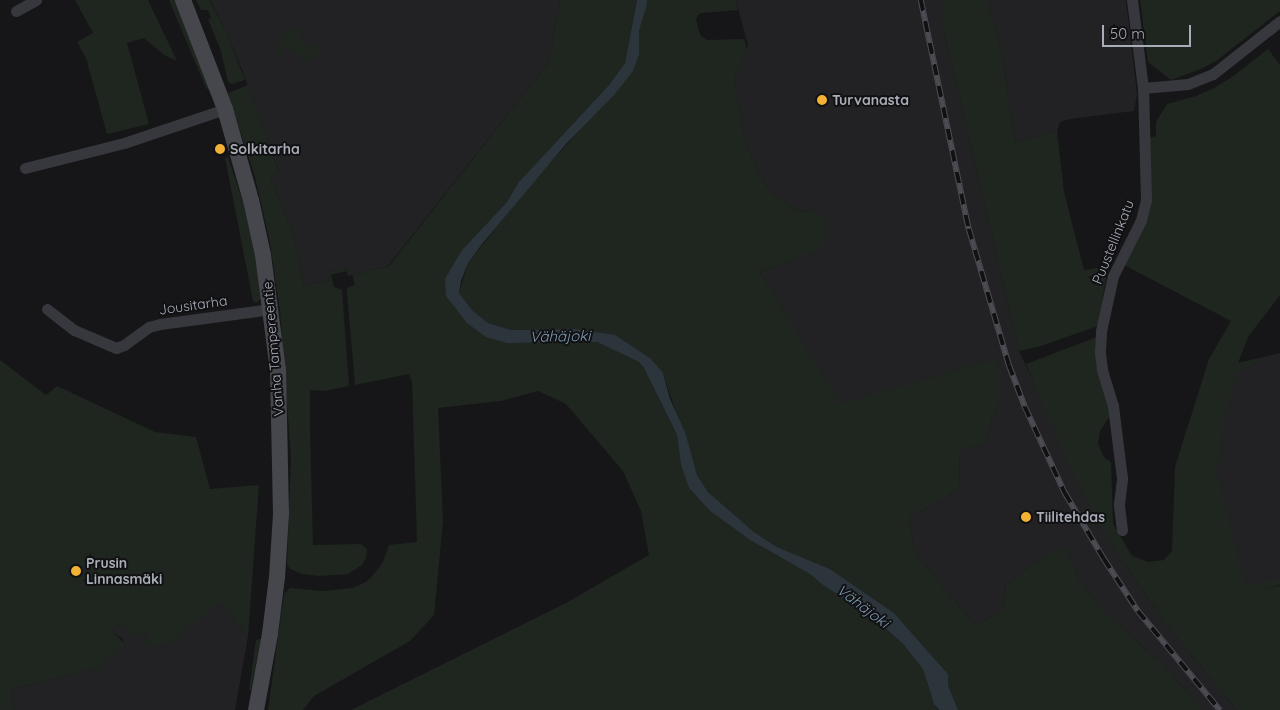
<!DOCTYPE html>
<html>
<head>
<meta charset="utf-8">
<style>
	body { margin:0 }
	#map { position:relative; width:1280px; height:710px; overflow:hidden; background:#161618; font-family:Quicksand,sans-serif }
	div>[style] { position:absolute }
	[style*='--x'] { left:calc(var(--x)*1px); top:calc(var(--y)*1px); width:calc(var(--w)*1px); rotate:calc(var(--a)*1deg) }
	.built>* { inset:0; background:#222225 }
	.green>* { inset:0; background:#1e261f }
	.water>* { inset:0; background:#2c353c }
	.minor>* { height:11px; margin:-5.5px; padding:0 5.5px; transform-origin:5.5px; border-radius:5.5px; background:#37383d }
	.secondary>* { height:16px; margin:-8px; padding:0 8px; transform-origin:8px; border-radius:8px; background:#45474d }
	.rail>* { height:5.5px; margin-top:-2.75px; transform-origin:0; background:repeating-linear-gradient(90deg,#111113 0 11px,#4a4c52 0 22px); box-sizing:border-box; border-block:1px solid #4a4c52 }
	.dots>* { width:14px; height:14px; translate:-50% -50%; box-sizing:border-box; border:2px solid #111113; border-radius:50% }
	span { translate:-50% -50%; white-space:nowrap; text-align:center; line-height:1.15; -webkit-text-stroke:4px #111113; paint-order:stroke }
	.poi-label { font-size:14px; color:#a8adb8; font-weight:700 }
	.left { translate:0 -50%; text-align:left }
	.street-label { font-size:14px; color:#a8adb8 }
	.water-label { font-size:15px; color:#7f9bb3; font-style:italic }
	.scale { position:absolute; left:1102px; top:25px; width:89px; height:22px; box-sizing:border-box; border:2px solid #a8adb8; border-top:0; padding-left:6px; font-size:15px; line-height:18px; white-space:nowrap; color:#a8adb8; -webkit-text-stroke:4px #111113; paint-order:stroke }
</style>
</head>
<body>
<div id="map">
	<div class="built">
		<div style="clip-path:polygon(210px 0,560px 0,549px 62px,388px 266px,348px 276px,345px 268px,329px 272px,330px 280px,304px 286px,294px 236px,270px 176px,279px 172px,242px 70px,226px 31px)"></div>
		<div style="clip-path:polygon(736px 0,942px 0,942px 22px,1019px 351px,1109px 541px,1170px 629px,1237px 710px,1203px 710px,1162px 664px,1101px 609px,1079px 579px,1065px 547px,1037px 561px,1006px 585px,1003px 610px,975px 625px,915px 553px,909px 518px,959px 489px,960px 450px,984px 445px,991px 421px,999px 404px,994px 359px,841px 405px,760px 272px,820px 250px,815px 211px,799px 212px,773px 194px,764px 183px,746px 145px,734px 79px,748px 46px)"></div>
		<div style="clip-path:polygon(988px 0,1126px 0,1137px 94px,1134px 111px,1070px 119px,1060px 122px,1057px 131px,1015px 142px,1001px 48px,988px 6px)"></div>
		<div style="clip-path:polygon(1280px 353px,1280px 585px,1245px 593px,1207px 440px,1238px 364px)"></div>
		<div style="clip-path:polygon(192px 564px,248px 636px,235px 710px,14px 710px,11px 689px,99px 668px,124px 640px,114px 633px,113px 630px,115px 625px,126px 626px,132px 632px,137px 633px,147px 631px)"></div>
	</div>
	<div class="green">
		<div style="clip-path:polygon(75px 0,148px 0,177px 61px,164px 55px,144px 38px,127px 43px,149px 124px,107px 134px,86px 58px,77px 42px,93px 33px)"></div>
		<div style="clip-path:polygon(169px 0,175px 0,210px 91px,206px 88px)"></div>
		<div style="clip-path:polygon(196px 0,209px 0,226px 31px,245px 80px,232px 84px,228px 82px,221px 51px,208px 19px,211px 18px,208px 10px,201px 10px)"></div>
		<div style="clip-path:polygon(560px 0,637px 0,625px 63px,609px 85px,518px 183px,507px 202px,462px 250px,446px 296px,507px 343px,597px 342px,639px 362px,644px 368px,677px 435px,681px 465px,689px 488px,710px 511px,750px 540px,810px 574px,824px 586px,872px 616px,903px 644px,923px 669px,934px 704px,938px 710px,351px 710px,566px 603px,649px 555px,641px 511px,623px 471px,566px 404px,538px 391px,501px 401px,438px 408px,443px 521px,434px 615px,410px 641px,314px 696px,303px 710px,268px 710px,284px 594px,290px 588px,322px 591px,353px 588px,366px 582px,374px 574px,383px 562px,389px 545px,417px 542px,412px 382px,409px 374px,355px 385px,347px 292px,347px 288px,355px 285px,352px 275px,389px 266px,549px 62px)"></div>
		<div style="clip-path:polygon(647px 0,736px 0,738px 10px,702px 13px,698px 15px,696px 20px,699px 31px,701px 36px,707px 40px,744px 39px,747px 50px,734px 79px,746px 145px,764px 183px,773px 194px,799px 212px,815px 211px,825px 219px,828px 235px,820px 250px,760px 272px,841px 404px,994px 359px,999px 369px,999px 404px,991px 421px,984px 445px,960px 450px,959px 489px,909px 518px,915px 553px,975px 625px,1003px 610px,1006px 585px,1037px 561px,1065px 546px,1079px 579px,1101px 609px,1162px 664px,1203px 710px,958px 710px,948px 685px,948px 674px,894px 613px,830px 569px,777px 547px,754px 532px,708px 492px,697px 475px,663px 373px,575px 329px,511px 330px,488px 323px,472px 310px,459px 293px,468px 263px,526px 190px,585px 124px,639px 54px,639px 31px)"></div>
		<div style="clip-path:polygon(942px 0,988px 0,988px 6px,1001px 48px,1015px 142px,1057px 131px,1064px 192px,1084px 270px,1108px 266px,1098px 326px,1038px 347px,1019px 351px,942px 22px)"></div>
		<div style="clip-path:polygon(1140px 0,1280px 0,1280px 11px,1216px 61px,1201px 69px,1171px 80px,1148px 62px)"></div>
		<div style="clip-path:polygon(295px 26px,305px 47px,315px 42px,320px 53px,302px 62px,296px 50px,292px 52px,288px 49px,284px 50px,281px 57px,276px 59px,279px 43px,286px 33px)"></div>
		<div style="clip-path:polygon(1268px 49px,1280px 65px,1280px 295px,1248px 337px,1238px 363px,1263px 357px,1236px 374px,1223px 423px,1217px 474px,1245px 586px,1280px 578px,1280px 585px,1263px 589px,1280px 586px,1280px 710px,1237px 710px,1170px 629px,1109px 541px,1071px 469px,1026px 364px,1097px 337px,1110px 416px,1100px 431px,1098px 444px,1104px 457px,1111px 462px,1113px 524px,1132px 556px,1148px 562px,1164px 560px,1172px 551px,1175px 467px,1209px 359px,1231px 321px,1124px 265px,1138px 236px,1149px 138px,1156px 136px,1156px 122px,1167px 104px,1196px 96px,1214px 88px,1232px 77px)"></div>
		<div style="clip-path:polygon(248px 85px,279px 173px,270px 176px,294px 236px,304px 286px,330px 280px,329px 272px,345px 268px,346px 271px,331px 275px,334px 287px,342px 290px,349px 386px,324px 391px,310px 390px,310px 430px,313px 545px,361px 544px,367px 549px,366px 558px,362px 565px,348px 574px,319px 576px,302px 574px,290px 569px,287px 564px,291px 457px,280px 311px,270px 243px,255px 177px,228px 93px)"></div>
		<div style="clip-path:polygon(228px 157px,245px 208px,263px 293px,261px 299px,256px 303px,253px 301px,225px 158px)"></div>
		<div style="clip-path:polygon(0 360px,46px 395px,57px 386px,155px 432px,196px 437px,210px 489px,259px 485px,248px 636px,221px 602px,171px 642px,150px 646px,142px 645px,150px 636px,147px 631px,134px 636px,126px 626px,116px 625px,113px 630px,114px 633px,125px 644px,99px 668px,11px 689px,14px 710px,0 710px)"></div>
		<div style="clip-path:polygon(259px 639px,261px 639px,251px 690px,249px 690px,256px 640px)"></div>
	</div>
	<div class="water">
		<div style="clip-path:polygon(637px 0,647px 0,647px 4px,639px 31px,639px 54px,633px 71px,615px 94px,566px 144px,482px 244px,468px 263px,461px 281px,459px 293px,472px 310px,488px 323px,511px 330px,575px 329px,615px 335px,651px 359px,663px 373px,670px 399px,685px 432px,697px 475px,708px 492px,754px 532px,777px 547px,830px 569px,894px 613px,948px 674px,948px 685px,958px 710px,939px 710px,934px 704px,923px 669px,903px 644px,872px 616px,824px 586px,810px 574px,750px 540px,710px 511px,689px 488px,681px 465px,677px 435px,644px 368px,639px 362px,597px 342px,507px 343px,486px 337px,467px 323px,446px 296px,445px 279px,462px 250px,507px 202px,518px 183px,609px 85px,625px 63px)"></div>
	</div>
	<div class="minor">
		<div style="--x:1132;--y:0;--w:89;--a:82.9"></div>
		<div style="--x:16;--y:11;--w:23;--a:-29"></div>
		<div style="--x:25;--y:168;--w:102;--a:-14.2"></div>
		<div style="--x:124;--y:143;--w:107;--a:-18.6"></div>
		<div style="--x:47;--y:309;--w:34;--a:38"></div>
		<div style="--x:74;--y:330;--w:46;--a:23.2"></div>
		<div style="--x:116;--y:348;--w:9;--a:-21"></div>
		<div style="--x:124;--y:345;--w:31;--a:-36"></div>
		<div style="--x:149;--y:327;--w:11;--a:-15"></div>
		<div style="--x:160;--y:324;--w:112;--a:-7.7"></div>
		<div style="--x:1122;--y:530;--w:26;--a:-97"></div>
		<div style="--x:1119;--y:504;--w:26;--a:-83"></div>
		<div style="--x:1122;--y:478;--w:73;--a:-97.1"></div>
		<div style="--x:1113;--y:406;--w:39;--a:-107"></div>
		<div style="--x:1102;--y:369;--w:17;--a:-97"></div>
		<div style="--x:1100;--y:352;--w:21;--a:-87"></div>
		<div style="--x:1101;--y:331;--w:56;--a:-77.7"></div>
		<div style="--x:1113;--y:276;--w:63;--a:-63.4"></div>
		<div style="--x:1141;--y:220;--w:21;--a:-76"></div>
		<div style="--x:1146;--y:200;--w:112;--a:-91.5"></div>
		<div style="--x:1143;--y:88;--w:45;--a:-5.1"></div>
		<div style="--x:1188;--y:84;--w:27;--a:-22"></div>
		<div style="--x:1213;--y:74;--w:85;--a:-38.3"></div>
	</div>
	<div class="secondary">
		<div style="--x:183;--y:0;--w:117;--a:68.9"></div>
		<div style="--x:225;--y:109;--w:95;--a:74.1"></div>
		<div style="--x:251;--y:200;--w:56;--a:77.7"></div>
		<div style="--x:263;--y:255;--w:116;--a:82.6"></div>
		<div style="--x:278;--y:370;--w:144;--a:88.8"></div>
		<div style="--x:281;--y:514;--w:63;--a:93.6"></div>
		<div style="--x:277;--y:577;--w:57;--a:97"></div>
		<div style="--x:270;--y:634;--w:77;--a:100.4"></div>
	</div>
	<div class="rail">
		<div style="--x:921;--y:0;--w:234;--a:78.2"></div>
		<div style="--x:969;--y:229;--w:142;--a:73.6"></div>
		<div style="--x:1009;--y:365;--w:45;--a:69.1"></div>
		<div style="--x:1025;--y:407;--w:95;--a:65.1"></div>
		<div style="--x:1065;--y:493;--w:77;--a:59.4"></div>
		<div style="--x:1104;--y:559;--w:62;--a:56.8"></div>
		<div style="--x:1138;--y:611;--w:129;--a:50.4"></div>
	</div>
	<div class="dots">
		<div style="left:822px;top:100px;background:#f2b134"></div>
		<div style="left:220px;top:149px;background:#f2b134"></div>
		<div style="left:1026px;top:517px;background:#f2b134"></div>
		<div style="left:76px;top:571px;background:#f2b134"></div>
	</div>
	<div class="poi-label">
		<span class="left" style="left:832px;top:100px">Turvanasta</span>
		<span class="left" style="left:230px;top:149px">Solkitarha</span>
		<span class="left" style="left:1036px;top:517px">Tiilitehdas</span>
		<span class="left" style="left:86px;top:571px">Prusin<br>Linnasmäki</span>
	</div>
	<div class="street-label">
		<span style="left:1113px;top:242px;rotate:-68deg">Puustellinkatu</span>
		<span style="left:193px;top:305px;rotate:-8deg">Jousitarha</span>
		<span style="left:273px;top:349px;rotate:-95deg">Vanha Tampereentie</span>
	</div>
	<div class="water-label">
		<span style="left:560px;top:336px;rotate:-1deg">Vähäjoki</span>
		<span style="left:863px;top:606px;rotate:37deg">Vähäjoki</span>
	</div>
	<div class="scale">50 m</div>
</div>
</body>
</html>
